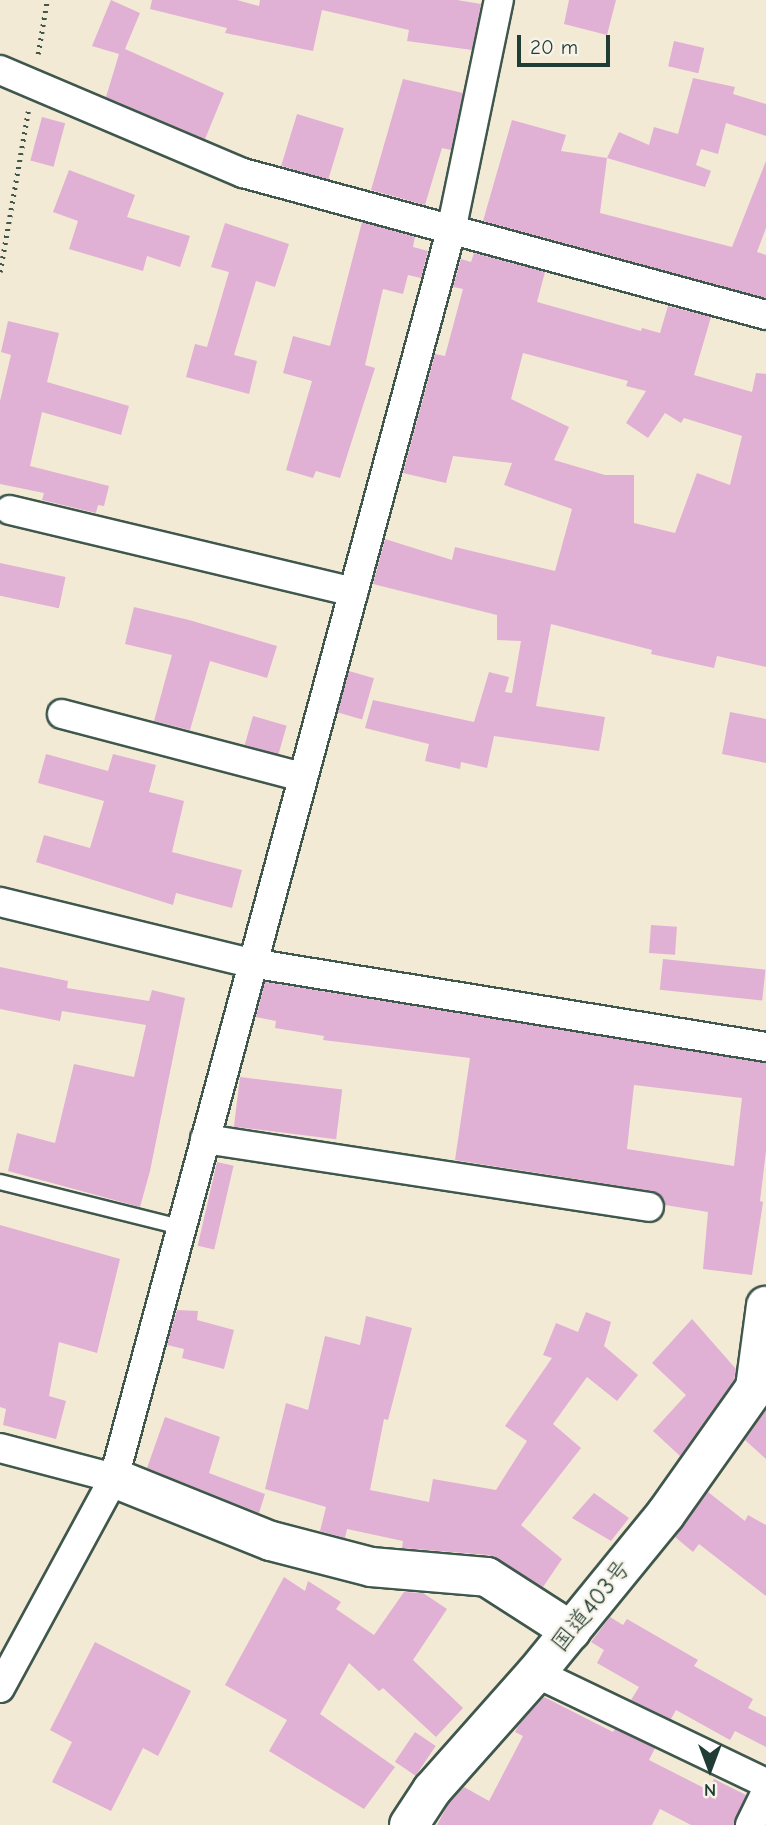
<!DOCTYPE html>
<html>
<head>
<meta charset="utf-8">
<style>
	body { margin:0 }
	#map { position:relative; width:766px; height:1825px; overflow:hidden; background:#f3ead5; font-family:"Comic Neue","Klee One",sans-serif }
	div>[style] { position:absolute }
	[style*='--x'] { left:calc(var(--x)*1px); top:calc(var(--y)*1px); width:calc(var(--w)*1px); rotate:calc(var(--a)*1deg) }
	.building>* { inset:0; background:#e1b0d5; transform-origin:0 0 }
	.path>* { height:4.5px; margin-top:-2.25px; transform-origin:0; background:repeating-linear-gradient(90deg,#3f574c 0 2px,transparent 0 7px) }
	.roads { filter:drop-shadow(2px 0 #3f574c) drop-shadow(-2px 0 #3f574c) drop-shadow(0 2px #3f574c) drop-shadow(0 -2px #3f574c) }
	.lane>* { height:14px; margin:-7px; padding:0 7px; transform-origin:7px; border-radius:7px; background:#fff }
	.street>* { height:28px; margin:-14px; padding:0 14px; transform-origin:14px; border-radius:14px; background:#fff }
	.secondary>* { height:38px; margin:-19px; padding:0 19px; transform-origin:19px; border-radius:19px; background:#fff }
	.highway>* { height:38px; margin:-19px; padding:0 19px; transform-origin:19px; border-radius:19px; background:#fff }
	span { translate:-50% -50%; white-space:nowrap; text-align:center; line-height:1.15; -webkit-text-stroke:5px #f7f3e8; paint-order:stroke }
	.street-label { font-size:24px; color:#1f3d34 }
	.north { position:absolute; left:675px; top:1734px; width:70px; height:70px; -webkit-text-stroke:5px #f7f3e8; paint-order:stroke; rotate:180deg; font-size:19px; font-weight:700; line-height:28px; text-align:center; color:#1f3d34 }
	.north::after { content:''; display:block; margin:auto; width:24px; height:32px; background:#1f3d34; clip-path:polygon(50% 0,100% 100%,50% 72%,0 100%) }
	.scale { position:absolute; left:517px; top:35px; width:93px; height:32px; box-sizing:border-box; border:4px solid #1f3d34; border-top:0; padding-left:9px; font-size:21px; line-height:24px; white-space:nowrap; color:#1f3d34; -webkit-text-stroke:5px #f7f3e8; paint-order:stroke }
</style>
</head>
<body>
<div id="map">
	<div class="building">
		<div style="clip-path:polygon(111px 0,140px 13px,125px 49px,224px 93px,205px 139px,106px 97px,119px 54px,92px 46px)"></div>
		<div style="clip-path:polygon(152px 0,237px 0,259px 6px,260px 0,457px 0,481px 4px,472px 50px,407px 41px,409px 30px,322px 10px,313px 51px,225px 33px,227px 28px,150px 9px)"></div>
		<div style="clip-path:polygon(569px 0,616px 0,607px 35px,564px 24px)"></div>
		<div style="left:674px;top:41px;width:31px;height:26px;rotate:13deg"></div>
		<div style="clip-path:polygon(693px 78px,735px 87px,733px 94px,766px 104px,766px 136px,726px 123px,718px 154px,701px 149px,696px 165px,711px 171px,705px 187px,607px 158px,619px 132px,649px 145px,654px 127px,678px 134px)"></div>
		<div style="clip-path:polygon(403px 79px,463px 93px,451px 150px,442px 148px,425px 205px,371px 190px)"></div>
		<div style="left:297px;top:114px;width:49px;height:54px;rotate:17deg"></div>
		<div style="left:42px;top:117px;width:24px;height:45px;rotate:15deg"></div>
		<div style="clip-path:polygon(512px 120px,566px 135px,561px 151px,607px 158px,600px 213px,732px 247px,766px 161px,766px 228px,757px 252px,766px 255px,766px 298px,483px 221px)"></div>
		<div style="clip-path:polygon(69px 170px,135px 195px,127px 217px,190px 236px,180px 267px,147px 256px,143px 271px,69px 249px,78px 221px,53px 212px)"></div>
		<div style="clip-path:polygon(362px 222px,415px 237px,413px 247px,428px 251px,421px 278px,408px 275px,403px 294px,383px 289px,365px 365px,375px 368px,340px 478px,316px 471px,313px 478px,286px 470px,312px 381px,283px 373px,293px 336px,330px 346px)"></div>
		<div style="clip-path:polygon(225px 223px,289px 244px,275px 287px,256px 281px,234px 355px,257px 361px,249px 394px,186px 377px,195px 344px,207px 347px,229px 272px,211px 267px)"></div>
		<div style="clip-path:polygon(evenodd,474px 253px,545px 272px,537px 302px,641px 331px,642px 328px,660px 333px,668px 306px,711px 317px,694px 375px,752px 392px,756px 373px,766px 374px,766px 667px,717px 656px,714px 668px,651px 654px,652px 650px,551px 624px,536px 706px,605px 717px,599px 751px,494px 736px,487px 768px,461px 762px,460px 769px,425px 761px,429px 744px,365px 728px,373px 700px,474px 722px,489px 672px,509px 677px,505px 692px,512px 693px,521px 641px,497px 640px,497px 615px,373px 584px,385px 539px,452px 560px,455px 547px,555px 571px,572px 509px,504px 485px,512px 463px,453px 456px,446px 483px,403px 473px,435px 354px,445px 356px,463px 289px,453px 287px,461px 259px,471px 262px,474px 253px,523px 353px,628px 381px,626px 386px,646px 391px,626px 423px,648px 438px,665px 413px,681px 423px,684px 418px,742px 436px,730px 485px,697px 473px,675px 533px,634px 523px,634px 475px,605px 475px,554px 460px,569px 427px,511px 399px,523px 353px)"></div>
		<div style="clip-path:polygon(8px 321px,59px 333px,47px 382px,129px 406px,121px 435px,42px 412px,30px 466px,109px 486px,104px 506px,98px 505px,96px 513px,42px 500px,44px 493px,0 484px,0 401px,11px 355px,1px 352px)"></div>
		<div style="left:0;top:563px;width:67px;height:32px;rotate:12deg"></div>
		<div style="clip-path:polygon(134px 607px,189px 620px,277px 646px,267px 678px,210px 661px,190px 730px,154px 721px,172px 655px,125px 644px)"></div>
		<div style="left:349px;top:671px;width:26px;height:43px;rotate:16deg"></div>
		<div style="clip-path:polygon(730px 712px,766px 719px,766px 763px,722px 754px)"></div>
		<div style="left:253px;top:716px;width:35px;height:30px;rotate:16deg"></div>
		<div style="clip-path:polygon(46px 754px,108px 771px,113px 754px,156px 765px,149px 792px,184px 801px,172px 852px,242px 870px,232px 908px,176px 893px,173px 905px,36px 862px,44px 835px,90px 848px,104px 801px,38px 783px)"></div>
		<div style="left:651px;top:925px;width:26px;height:28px;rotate:4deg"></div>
		<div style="left:663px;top:959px;width:103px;height:31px;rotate:6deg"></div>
		<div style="clip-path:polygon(0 967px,68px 981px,67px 988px,149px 1001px,152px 990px,185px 998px,150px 1171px,140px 1207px,8px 1171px,17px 1133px,55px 1143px,74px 1064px,134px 1077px,146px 1025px,62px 1011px,60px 1021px,0 1009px)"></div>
		<div style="clip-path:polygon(evenodd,265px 982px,766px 1063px,766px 1151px,760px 1201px,763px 1202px,752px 1275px,703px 1269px,708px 1212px,665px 1205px,660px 1195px,652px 1191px,455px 1160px,470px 1058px,323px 1040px,324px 1036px,275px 1028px,276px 1021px,256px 1017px,265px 982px,634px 1085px,742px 1098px,734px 1166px,627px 1149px,634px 1085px)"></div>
		<div style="left:240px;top:1077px;width:103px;height:50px;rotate:7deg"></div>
		<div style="left:217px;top:1162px;width:17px;height:86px;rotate:13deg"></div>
		<div style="clip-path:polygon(0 1225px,120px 1259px,97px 1353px,59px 1342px,49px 1396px,66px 1401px,56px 1439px,3px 1425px,6px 1409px,0 1407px)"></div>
		<div style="clip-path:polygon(177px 1310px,198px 1311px,197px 1320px,234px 1330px,224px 1369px,182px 1358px,184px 1349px,167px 1345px)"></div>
		<div style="clip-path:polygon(586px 1312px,611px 1322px,604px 1346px,638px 1375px,617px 1401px,587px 1377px,553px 1424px,581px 1448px,521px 1525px,562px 1559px,543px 1587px,489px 1555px,402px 1548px,403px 1541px,347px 1529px,345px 1538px,320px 1531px,326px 1507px,265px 1489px,286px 1403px,308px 1410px,325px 1336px,360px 1345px,366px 1316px,412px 1328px,388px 1420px,384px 1419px,370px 1490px,429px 1502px,433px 1479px,496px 1490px,527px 1441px,505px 1426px,552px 1358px,543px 1355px,556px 1323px,578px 1332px)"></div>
		<div style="clip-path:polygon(692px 1319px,736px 1369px,734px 1380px,680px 1456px,653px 1431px,686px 1395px,652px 1363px)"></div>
		<div style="clip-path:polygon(766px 1410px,766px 1459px,745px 1440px)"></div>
		<div style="clip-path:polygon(165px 1417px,220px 1437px,209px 1473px,265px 1494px,259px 1513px,147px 1468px)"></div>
		<div style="clip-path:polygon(708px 1492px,745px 1521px,748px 1515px,766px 1525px,766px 1596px,699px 1544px,693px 1552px,675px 1537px)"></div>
		<div style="clip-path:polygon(594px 1493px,629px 1518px,611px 1541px,572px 1518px)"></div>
		<div style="clip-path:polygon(284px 1577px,305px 1591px,308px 1581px,341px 1602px,336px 1609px,374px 1635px,404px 1592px,423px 1593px,447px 1609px,413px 1660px,463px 1708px,436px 1737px,383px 1688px,379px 1691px,349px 1663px,320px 1714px,395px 1767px,364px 1809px,269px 1751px,287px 1720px,225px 1685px)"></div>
		<div style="clip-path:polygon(610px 1617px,623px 1625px,627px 1619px,698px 1660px,694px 1666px,753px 1699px,748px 1708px,766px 1717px,766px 1747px,735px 1731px,730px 1740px,676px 1710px,671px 1719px,631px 1700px,639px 1687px,597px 1663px,604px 1650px,591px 1642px)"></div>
		<div style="clip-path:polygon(95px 1642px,191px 1691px,158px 1756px,143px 1748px,111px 1811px,52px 1782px,72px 1742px,50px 1730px)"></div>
		<div style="clip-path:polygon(544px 1697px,613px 1732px,615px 1729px,655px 1748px,649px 1760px,708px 1790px,714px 1779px,746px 1795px,734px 1825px,691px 1825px,660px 1809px,652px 1825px,437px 1825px,449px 1803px,464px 1787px,489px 1801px,523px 1736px,515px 1732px,518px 1726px)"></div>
		<div style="left:415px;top:1732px;width:25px;height:36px;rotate:34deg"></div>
	</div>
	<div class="path">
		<div style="--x:38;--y:54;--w:55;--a:-80.5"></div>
		<div style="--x:0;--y:272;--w:163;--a:-80.1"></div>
	</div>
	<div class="roads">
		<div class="lane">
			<div style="--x:0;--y:1182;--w:187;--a:14"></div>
		</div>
		<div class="street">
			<div style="--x:0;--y:70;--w:264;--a:23"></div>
			<div style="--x:243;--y:173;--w:542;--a:15.19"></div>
			<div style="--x:10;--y:510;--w:353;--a:13.4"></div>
			<div style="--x:62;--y:714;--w:248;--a:14.7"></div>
			<div style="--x:0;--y:902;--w:258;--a:13.7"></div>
			<div style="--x:251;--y:963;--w:522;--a:9.26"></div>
			<div style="--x:205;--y:1139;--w:449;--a:8.7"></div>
			<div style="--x:0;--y:1448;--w:118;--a:14.7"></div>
			<div style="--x:536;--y:1673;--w:255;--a:25.6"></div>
			<div style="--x:0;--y:1688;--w:239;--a:-61.5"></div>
			<div style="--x:114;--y:1478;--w:1292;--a:-74.88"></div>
			<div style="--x:451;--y:231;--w:236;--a:-78.3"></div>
			<div style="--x:750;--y:1825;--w:37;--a:-64"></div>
		</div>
		<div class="secondary">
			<div style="--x:755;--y:1388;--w:83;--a:-82.4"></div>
			<div style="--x:114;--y:1478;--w:169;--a:21.9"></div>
			<div style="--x:271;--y:1541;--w:103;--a:14.6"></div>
			<div style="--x:371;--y:1567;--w:116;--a:4.9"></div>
			<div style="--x:487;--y:1577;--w:100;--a:32.7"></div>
		</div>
		<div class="highway">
			<div style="--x:409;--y:1825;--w:42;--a:-56.7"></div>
			<div style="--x:432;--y:1790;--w:157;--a:-48.4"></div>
			<div style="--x:536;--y:1673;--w:204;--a:-50.8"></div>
			<div style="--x:665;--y:1515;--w:156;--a:-54.7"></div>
			<div style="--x:755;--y:1388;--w:13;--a:-29"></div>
		</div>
	</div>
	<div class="street-label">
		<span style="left:591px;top:1606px;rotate:-51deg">国道403号</span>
	</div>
	<div class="north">N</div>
	<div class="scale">20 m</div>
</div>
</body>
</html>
